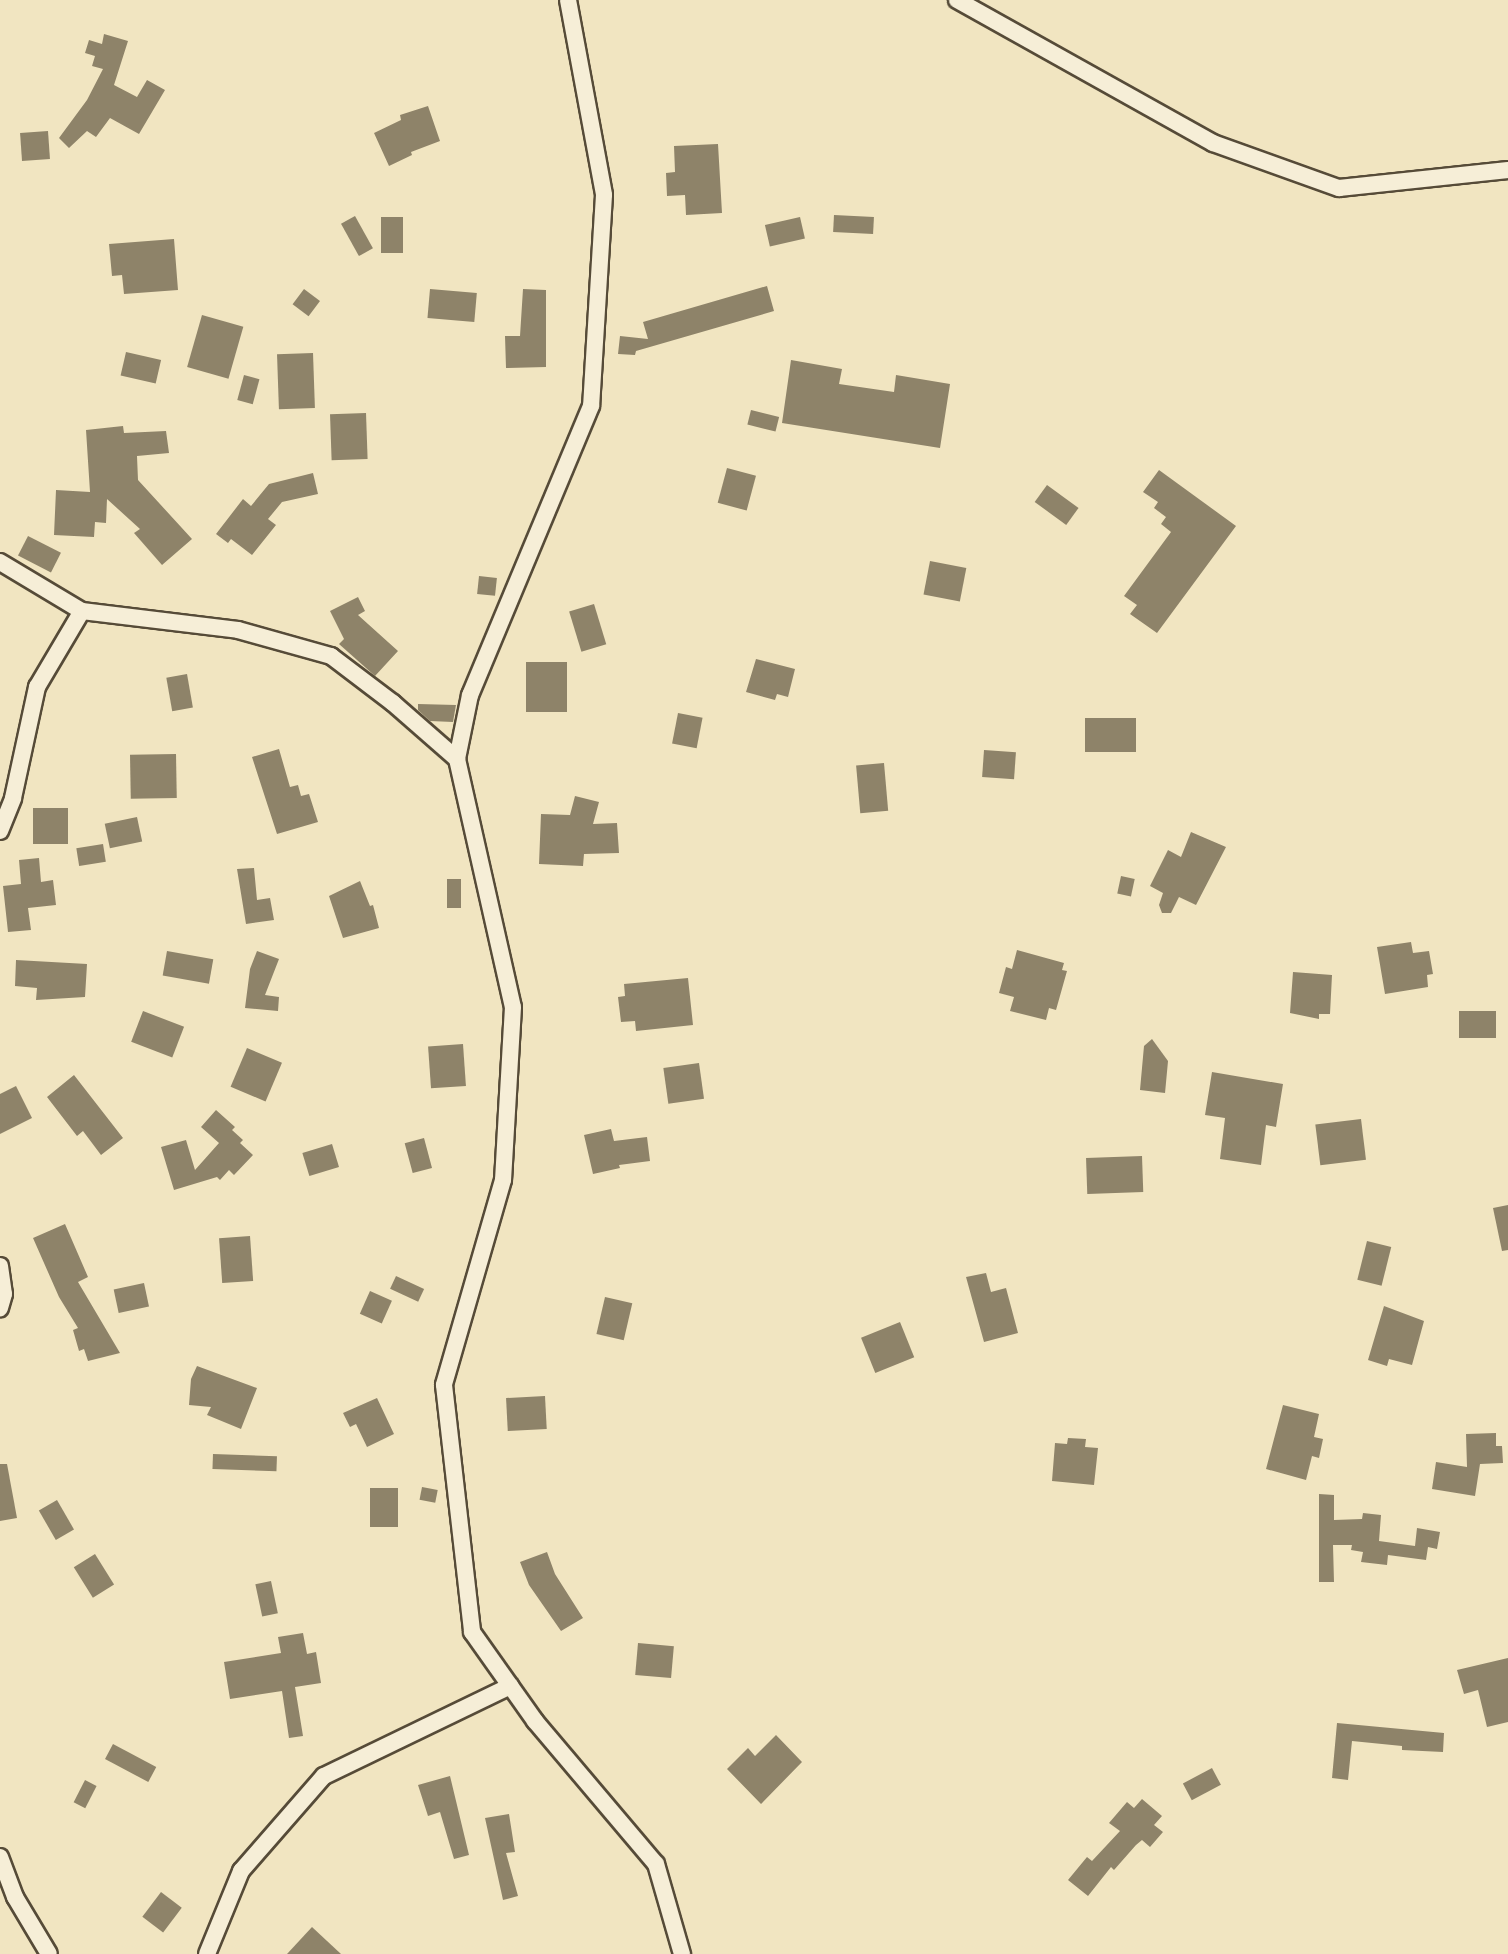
<!DOCTYPE html>
<html>
<head>
<meta charset="utf-8">
<style>
	body { margin:0 }
	#map { position:relative; width:1508px; height:1954px; overflow:hidden; background:#f1e5c1; font-family:Cardo,serif }
	div>[style] { position:absolute }
	[style*='--x'] { left:calc(var(--x)*1px); top:calc(var(--y)*1px); width:calc(var(--w)*1px); rotate:calc(var(--a)*1deg) }
	.building>* { inset:0; background:#8e8369; transform-origin:0 0 }
	.roads { filter:drop-shadow(2px 0 #564b38) drop-shadow(-2px 0 #564b38) drop-shadow(0 2px #564b38) drop-shadow(0 -2px #564b38) }
	.minor>* { height:16px; margin:-8px; padding:0 8px; transform-origin:8px; border-radius:8px; background:#f6eed7 }
	span { translate:-50% -50%; white-space:nowrap; text-align:center; line-height:1.15; -webkit-text-stroke:6px #f6eed7; paint-order:stroke }
</style>
</head>
<body>
<div id="map">
	<div class="building">
		<div style="clip-path:polygon(104px 34px,128px 41px,114px 85px,137px 97px,147px 80px,165px 90px,139px 134px,110px 118px,96px 137px,87px 131px,69px 148px,59px 138px,87px 100px,103px 69px,92px 66px,95px 56px,85px 53px,89px 40px,102px 44px)"></div>
		<div style="clip-path:polygon(428px 106px,440px 141px,411px 152px,412px 155px,389px 166px,374px 133px,401px 120px,400px 115px)"></div>
		<div style="left:48px;top:131px;width:28px;height:28px;rotate:86deg"></div>
		<div style="clip-path:polygon(718px 144px,722px 213px,686px 215px,685px 195px,667px 196px,666px 173px,675px 172px,674px 146px)"></div>
		<div style="left:834px;top:215px;width:40px;height:17px;rotate:3deg"></div>
		<div style="left:355px;top:216px;width:37px;height:16px;rotate:61deg"></div>
		<div style="left:381px;top:217px;width:22px;height:36px"></div>
		<div style="left:800px;top:217px;width:22px;height:36px;rotate:77deg"></div>
		<div style="clip-path:polygon(174px 239px,178px 290px,124px 294px,122px 275px,112px 276px,109px 244px)"></div>
		<div style="clip-path:polygon(767px 286px,774px 311px,636px 351px,635px 355px,618px 354px,620px 336px,648px 339px,643px 322px)"></div>
		<div style="left:304px;top:289px;width:20px;height:19px;rotate:37deg"></div>
		<div style="left:430px;top:289px;width:47px;height:29px;rotate:5deg"></div>
		<div style="clip-path:polygon(523px 289px,546px 290px,546px 367px,506px 368px,505px 336px,520px 336px)"></div>
		<div style="left:202px;top:315px;width:43px;height:54px;rotate:16deg"></div>
		<div style="left:126px;top:352px;width:36px;height:24px;rotate:13deg"></div>
		<div style="left:313px;top:353px;width:55px;height:36px;rotate:88deg"></div>
		<div style="clip-path:polygon(791px 360px,842px 369px,839px 384px,894px 392px,896px 375px,950px 384px,940px 448px,782px 423px)"></div>
		<div style="left:244px;top:375px;width:16px;height:26px;rotate:15deg"></div>
		<div style="left:751px;top:410px;width:29px;height:15px;rotate:14deg"></div>
		<div style="left:366px;top:413px;width:46px;height:36px;rotate:88deg"></div>
		<div style="clip-path:polygon(123px 426px,124px 433px,166px 431px,169px 453px,137px 456px,138px 480px,192px 539px,162px 565px,134px 533px,140px 529px,107px 499px,106px 523px,95px 522px,94px 537px,54px 535px,56px 490px,90px 492px,86px 430px)"></div>
		<div style="left:727px;top:468px;width:30px;height:36px;rotate:15deg"></div>
		<div style="clip-path:polygon(1159px 470px,1236px 526px,1157px 633px,1130px 614px,1137px 605px,1124px 596px,1171px 532px,1161px 524px,1166px 517px,1154px 508px,1158px 502px,1143px 492px)"></div>
		<div style="clip-path:polygon(313px 473px,318px 494px,282px 502px,268px 519px,276px 525px,252px 555px,231px 539px,228px 543px,216px 534px,243px 499px,251px 506px,269px 484px)"></div>
		<div style="left:1047px;top:485px;width:39px;height:21px;rotate:36deg"></div>
		<div style="left:28px;top:536px;width:37px;height:22px;rotate:27deg"></div>
		<div style="left:930px;top:561px;width:37px;height:34px;rotate:11deg"></div>
		<div style="left:479px;top:576px;width:18px;height:18px;rotate:6deg"></div>
		<div style="clip-path:polygon(358px 597px,365px 611px,358px 615px,398px 651px,375px 676px,339px 644px,344px 639px,330px 611px)"></div>
		<div style="left:594px;top:604px;width:42px;height:26px;rotate:73deg"></div>
		<div style="clip-path:polygon(756px 659px,795px 669px,788px 697px,777px 694px,775px 700px,746px 692px)"></div>
		<div style="left:526px;top:662px;width:41px;height:50px"></div>
		<div style="left:187px;top:674px;width:34px;height:21px;rotate:80deg"></div>
		<div style="clip-path:polygon(418px 704px,456px 705px,453px 722px,430px 721px,418px 710px)"></div>
		<div style="left:678px;top:713px;width:25px;height:31px;rotate:11deg"></div>
		<div style="left:1085px;top:718px;width:51px;height:34px"></div>
		<div style="clip-path:polygon(279px 749px,290px 787px,298px 785px,301px 796px,309px 794px,318px 822px,277px 834px,252px 757px)"></div>
		<div style="left:984px;top:750px;width:32px;height:27px;rotate:4deg"></div>
		<div style="left:176px;top:754px;width:44px;height:46px;rotate:89deg"></div>
		<div style="left:884px;top:763px;width:48px;height:28px;rotate:85deg"></div>
		<div style="clip-path:polygon(575px 796px,599px 802px,593px 824px,617px 823px,619px 853px,584px 854px,583px 866px,539px 864px,541px 814px,570px 815px)"></div>
		<div style="left:33px;top:808px;width:35px;height:36px"></div>
		<div style="left:137px;top:817px;width:25px;height:33px;rotate:78deg"></div>
		<div style="clip-path:polygon(1191px 832px,1226px 847px,1196px 905px,1179px 897px,1171px 913px,1162px 913px,1159px 905px,1163px 893px,1150px 886px,1168px 850px,1181px 857px)"></div>
		<div style="left:103px;top:844px;width:18px;height:27px;rotate:81deg"></div>
		<div style="clip-path:polygon(39px 858px,41px 882px,53px 880px,56px 905px,28px 908px,31px 930px,8px 932px,3px 886px,21px 884px,19px 860px)"></div>
		<div style="clip-path:polygon(254px 868px,257px 900px,270px 898px,274px 920px,246px 924px,237px 869px)"></div>
		<div style="left:1121px;top:876px;width:14px;height:18px;rotate:12deg"></div>
		<div style="left:447px;top:879px;width:14px;height:29px"></div>
		<div style="clip-path:polygon(360px 881px,370px 906px,373px 905px,379px 928px,343px 938px,329px 896px)"></div>
		<div style="clip-path:polygon(1411px 942px,1413px 953px,1429px 951px,1433px 974px,1427px 975px,1428px 987px,1385px 994px,1377px 947px)"></div>
		<div style="clip-path:polygon(1017px 950px,1064px 963px,1062px 970px,1067px 971px,1056px 1010px,1049px 1008px,1046px 1020px,1010px 1011px,1014px 997px,999px 993px,1006px 967px,1012px 969px)"></div>
		<div style="left:167px;top:951px;width:47px;height:25px;rotate:10deg"></div>
		<div style="clip-path:polygon(257px 951px,279px 959px,265px 995px,279px 997px,278px 1011px,245px 1008px,250px 969px)"></div>
		<div style="clip-path:polygon(16px 960px,87px 964px,85px 997px,36px 1000px,37px 988px,15px 986px)"></div>
		<div style="clip-path:polygon(1293px 972px,1332px 975px,1330px 1014px,1319px 1014px,1319px 1019px,1290px 1013px)"></div>
		<div style="clip-path:polygon(688px 978px,693px 1025px,636px 1031px,635px 1021px,621px 1022px,618px 997px,625px 996px,624px 984px)"></div>
		<div style="left:143px;top:1011px;width:44px;height:33px;rotate:21deg"></div>
		<div style="left:1459px;top:1011px;width:37px;height:27px"></div>
		<div style="clip-path:polygon(1152px 1039px,1168px 1061px,1165px 1093px,1140px 1090px,1144px 1046px)"></div>
		<div style="left:463px;top:1044px;width:42px;height:35px;rotate:86deg"></div>
		<div style="left:247px;top:1048px;width:38px;height:42px;rotate:23deg"></div>
		<div style="left:699px;top:1063px;width:36px;height:36px;rotate:82deg"></div>
		<div style="clip-path:polygon(1212px 1072px,1283px 1084px,1276px 1127px,1266px 1125px,1261px 1165px,1220px 1159px,1225px 1118px,1205px 1115px)"></div>
		<div style="clip-path:polygon(74px 1075px,123px 1138px,101px 1155px,83px 1131px,77px 1136px,47px 1097px)"></div>
		<div style="clip-path:polygon(16px 1086px,32px 1118px,0 1134px,0 1094px)"></div>
		<div style="clip-path:polygon(216px 1110px,235px 1127px,232px 1130px,243px 1140px,240px 1143px,253px 1155px,234px 1175px,229px 1170px,220px 1180px,217px 1177px,174px 1190px,161px 1147px,186px 1140px,195px 1170px,219px 1143px,201px 1127px)"></div>
		<div style="left:1361px;top:1119px;width:41px;height:46px;rotate:83deg"></div>
		<div style="clip-path:polygon(611px 1129px,614px 1141px,647px 1137px,650px 1161px,619px 1165px,620px 1168px,593px 1174px,584px 1135px)"></div>
		<div style="left:424px;top:1138px;width:31px;height:20px;rotate:75deg"></div>
		<div style="left:332px;top:1144px;width:24px;height:31px;rotate:73deg"></div>
		<div style="left:1142px;top:1156px;width:36px;height:56px;rotate:88deg"></div>
		<div style="clip-path:polygon(1508px 1205px,1508px 1250px,1502px 1251px,1493px 1208px)"></div>
		<div style="clip-path:polygon(65px 1224px,88px 1277px,78px 1282px,120px 1353px,88px 1361px,84px 1349px,79px 1351px,73px 1330px,78px 1328px,59px 1297px,33px 1238px)"></div>
		<div style="left:250px;top:1236px;width:45px;height:31px;rotate:86deg"></div>
		<div style="left:1367px;top:1241px;width:25px;height:40px;rotate:14deg"></div>
		<div style="clip-path:polygon(986px 1273px,991px 1292px,1006px 1288px,1018px 1333px,984px 1342px,966px 1277px)"></div>
		<div style="left:396px;top:1276px;width:31px;height:14px;rotate:25deg"></div>
		<div style="left:144px;top:1283px;width:24px;height:31px;rotate:78deg"></div>
		<div style="left:370px;top:1291px;width:24px;height:25px;rotate:24deg"></div>
		<div style="left:605px;top:1297px;width:28px;height:38px;rotate:13deg"></div>
		<div style="clip-path:polygon(1384px 1306px,1424px 1321px,1412px 1365px,1389px 1359px,1387px 1366px,1368px 1360px)"></div>
		<div style="left:900px;top:1322px;width:38px;height:42px;rotate:68deg"></div>
		<div style="clip-path:polygon(197px 1366px,257px 1388px,241px 1429px,207px 1415px,211px 1407px,189px 1405px,191px 1379px)"></div>
		<div style="left:545px;top:1396px;width:33px;height:39px;rotate:87deg"></div>
		<div style="clip-path:polygon(377px 1398px,394px 1434px,367px 1447px,356px 1424px,350px 1427px,343px 1413px)"></div>
		<div style="clip-path:polygon(1283px 1405px,1319px 1414px,1314px 1437px,1323px 1439px,1319px 1458px,1312px 1456px,1306px 1480px,1266px 1469px)"></div>
		<div style="clip-path:polygon(1496px 1433px,1496px 1446px,1502px 1446px,1503px 1463px,1480px 1464px,1475px 1496px,1432px 1489px,1436px 1462px,1467px 1467px,1466px 1434px)"></div>
		<div style="clip-path:polygon(1068px 1438px,1086px 1439px,1085px 1447px,1098px 1448px,1094px 1485px,1052px 1481px,1055px 1443px,1067px 1444px)"></div>
		<div style="left:213px;top:1454px;width:64px;height:15px;rotate:2deg"></div>
		<div style="clip-path:polygon(0 1464px,7px 1464px,17px 1518px,0 1521px)"></div>
		<div style="left:422px;top:1487px;width:16px;height:13px;rotate:11deg"></div>
		<div style="left:370px;top:1488px;width:28px;height:39px"></div>
		<div style="clip-path:polygon(1319px 1494px,1334px 1495px,1334px 1520px,1362px 1519px,1363px 1513px,1381px 1515px,1379px 1541px,1415px 1546px,1417px 1528px,1440px 1532px,1437px 1549px,1428px 1547px,1426px 1560px,1388px 1555px,1387px 1565px,1361px 1562px,1363px 1552px,1351px 1550px,1352px 1545px,1333px 1545px,1334px 1582px,1319px 1582px)"></div>
		<div style="left:57px;top:1500px;width:34px;height:21px;rotate:60deg"></div>
		<div style="clip-path:polygon(547px 1552px,555px 1574px,583px 1618px,561px 1631px,529px 1585px,520px 1562px)"></div>
		<div style="left:95px;top:1554px;width:36px;height:25px;rotate:58deg"></div>
		<div style="left:271px;top:1581px;width:33px;height:16px;rotate:78deg"></div>
		<div style="clip-path:polygon(303px 1633px,307px 1654px,316px 1652px,321px 1683px,295px 1687px,303px 1736px,289px 1738px,282px 1691px,230px 1699px,224px 1662px,281px 1653px,278px 1637px)"></div>
		<div style="left:638px;top:1643px;width:36px;height:32px;rotate:5deg"></div>
		<div style="clip-path:polygon(1508px 1658px,1508px 1722px,1487px 1727px,1478px 1690px,1464px 1694px,1457px 1670px)"></div>
		<div style="clip-path:polygon(1337px 1723px,1444px 1733px,1443px 1752px,1402px 1750px,1402px 1746px,1352px 1741px,1348px 1780px,1332px 1778px)"></div>
		<div style="clip-path:polygon(776px 1735px,802px 1762px,761px 1804px,727px 1769px,748px 1748px,755px 1756px)"></div>
		<div style="left:113px;top:1744px;width:49px;height:17px;rotate:28deg"></div>
		<div style="left:1212px;top:1768px;width:19px;height:33px;rotate:62deg"></div>
		<div style="clip-path:polygon(450px 1776px,469px 1855px,454px 1859px,440px 1812px,428px 1816px,418px 1785px)"></div>
		<div style="left:85px;top:1780px;width:13px;height:25px;rotate:27deg"></div>
		<div style="clip-path:polygon(1142px 1799px,1162px 1816px,1154px 1825px,1163px 1832px,1150px 1847px,1142px 1840px,1136px 1845px,1114px 1870px,1111px 1867px,1088px 1896px,1068px 1880px,1087px 1857px,1092px 1861px,1120px 1831px,1109px 1823px,1127px 1802px,1134px 1808px)"></div>
		<div style="clip-path:polygon(509px 1814px,515px 1852px,506px 1853px,518px 1896px,503px 1900px,485px 1818px)"></div>
		<div style="left:161px;top:1892px;width:26px;height:31px;rotate:37deg"></div>
		<div style="clip-path:polygon(312px 1927px,341px 1954px,287px 1954px)"></div>
	</div>
	<div class="roads">
		<div class="minor">
			<div style="--x:568;--y:0;--w:198;--a:79.5"></div>
			<div style="--x:604;--y:195;--w:211;--a:93.5"></div>
			<div style="--x:591;--y:406;--w:313;--a:112.7"></div>
			<div style="--x:470;--y:695;--w:65;--a:101.5"></div>
			<div style="--x:457;--y:759;--w:254;--a:77.3"></div>
			<div style="--x:513;--y:1007;--w:173;--a:93.3"></div>
			<div style="--x:503;--y:1180;--w:213;--a:106.1"></div>
			<div style="--x:444;--y:1385;--w:249;--a:83.5"></div>
			<div style="--x:472;--y:1632;--w:109;--a:54.7"></div>
			<div style="--x:535;--y:1721;--w:187;--a:49.8"></div>
			<div style="--x:656;--y:1864;--w:94;--a:73.9"></div>
			<div style="--x:957;--y:0;--w:293;--a:29.2"></div>
			<div style="--x:1213;--y:143;--w:134;--a:19.7"></div>
			<div style="--x:1339;--y:188;--w:170;--a:-6.1"></div>
			<div style="--x:0;--y:562;--w:96;--a:30.9"></div>
			<div style="--x:82;--y:611;--w:157;--a:6.9"></div>
			<div style="--x:238;--y:630;--w:97;--a:15.6"></div>
			<div style="--x:331;--y:656;--w:78;--a:37.2"></div>
			<div style="--x:393;--y:703;--w:85;--a:41.2"></div>
			<div style="--x:0;--y:831;--w:35;--a:-68"></div>
			<div style="--x:13;--y:798;--w:114;--a:-77.8"></div>
			<div style="--x:37;--y:687;--w:88;--a:-59.4"></div>
			<div style="--x:0;--y:1266;--w:28;--a:82"></div>
			<div style="--x:4;--y:1294;--w:15;--a:106"></div>
			<div style="--x:0;--y:1857;--w:43;--a:69.4"></div>
			<div style="--x:15;--y:1897;--w:66;--a:59.2"></div>
			<div style="--x:207;--y:1954;--w:90;--a:-67.7"></div>
			<div style="--x:241;--y:1871;--w:126;--a:-48.9"></div>
			<div style="--x:324;--y:1776;--w:207;--a:-25.8"></div>
		</div>
	</div>
</div>
</body>
</html>
